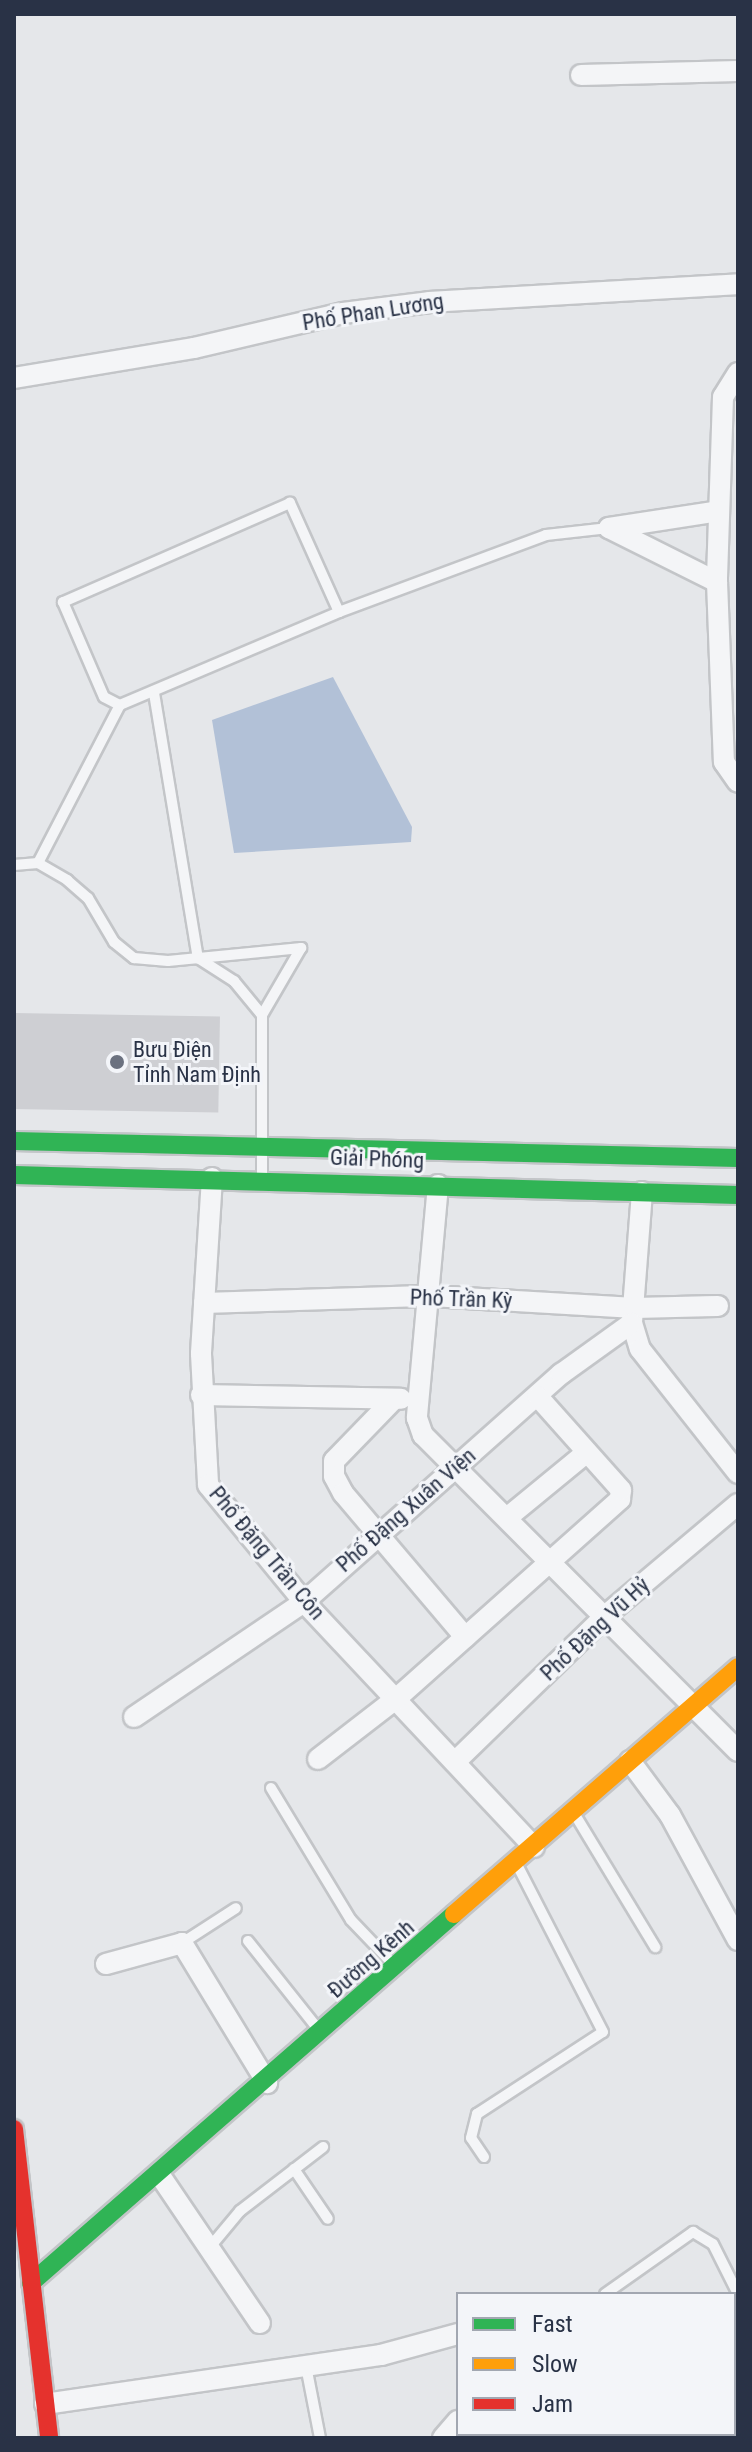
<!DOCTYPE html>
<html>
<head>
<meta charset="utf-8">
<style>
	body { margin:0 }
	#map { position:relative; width:752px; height:2452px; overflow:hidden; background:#e5e7ea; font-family:"Roboto Condensed",sans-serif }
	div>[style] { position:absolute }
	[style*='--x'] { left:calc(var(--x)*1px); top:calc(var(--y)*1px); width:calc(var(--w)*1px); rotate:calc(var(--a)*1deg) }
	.water>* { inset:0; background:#b2c1d7 }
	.building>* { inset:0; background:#cecfd3; transform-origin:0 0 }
	.roads { filter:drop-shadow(2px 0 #c3c5c8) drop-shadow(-2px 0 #c3c5c8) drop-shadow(0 2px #c3c5c8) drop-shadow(0 -2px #c3c5c8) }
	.lane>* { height:10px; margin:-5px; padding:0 5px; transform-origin:5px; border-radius:5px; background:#f4f5f7 }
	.street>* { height:20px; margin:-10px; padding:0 10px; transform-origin:10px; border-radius:10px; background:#f4f5f7 }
	.fast>* { height:18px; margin:-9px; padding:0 9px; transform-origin:9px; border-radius:9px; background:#30b455 }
	.slow>* { height:18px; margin:-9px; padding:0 9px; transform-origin:9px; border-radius:9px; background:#ff9f0a }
	.jam>* { height:18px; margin:-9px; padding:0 9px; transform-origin:9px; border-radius:9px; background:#e5322d }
	.dots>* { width:22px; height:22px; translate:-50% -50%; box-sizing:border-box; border:4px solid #f3f5f9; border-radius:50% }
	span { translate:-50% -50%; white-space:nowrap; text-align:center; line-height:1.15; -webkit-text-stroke:6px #f3f5f9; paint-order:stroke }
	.street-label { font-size:22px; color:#293246 }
	.poi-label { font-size:22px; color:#293246 }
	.left { translate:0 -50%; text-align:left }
	.frame { position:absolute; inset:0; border:16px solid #293246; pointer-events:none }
	.legend { position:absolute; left:456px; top:2292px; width:280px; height:144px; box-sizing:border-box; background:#f3f5f9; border:2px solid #a2a7b1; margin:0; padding:10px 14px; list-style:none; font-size:24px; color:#293246 }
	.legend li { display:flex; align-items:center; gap:16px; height:40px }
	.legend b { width:40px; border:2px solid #a2a7b1 }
</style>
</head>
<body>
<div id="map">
	<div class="water">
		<div style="clip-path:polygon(333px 677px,412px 827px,411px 842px,234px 853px,212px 720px)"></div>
	</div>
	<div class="building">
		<div style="left:14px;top:1013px;width:206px;height:96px;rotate:1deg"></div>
	</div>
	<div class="roads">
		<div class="lane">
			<div style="--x:339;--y:612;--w:221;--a:-20.4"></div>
			<div style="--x:546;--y:535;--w:63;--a:-6.3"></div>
			<div style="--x:154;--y:693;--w:269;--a:80.6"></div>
			<div style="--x:198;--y:958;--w:43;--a:32.6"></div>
			<div style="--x:234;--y:981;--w:44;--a:50.5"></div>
			<div style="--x:38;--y:863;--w:178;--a:-62.6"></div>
			<div style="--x:120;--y:705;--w:238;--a:-23"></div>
			<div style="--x:339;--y:612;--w:120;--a:-114.2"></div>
			<div style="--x:290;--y:503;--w:248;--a:156.4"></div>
			<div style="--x:63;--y:602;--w:103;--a:66.7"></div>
			<div style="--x:104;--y:697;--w:18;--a:27"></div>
			<div style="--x:14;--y:865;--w:24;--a:-5"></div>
			<div style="--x:38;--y:863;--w:34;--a:30"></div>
			<div style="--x:67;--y:880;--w:28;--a:41"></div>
			<div style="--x:88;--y:898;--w:51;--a:59.4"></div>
			<div style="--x:114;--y:942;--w:26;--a:39"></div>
			<div style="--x:134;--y:958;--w:34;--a:5"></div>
			<div style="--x:168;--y:961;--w:134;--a:-5.6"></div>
			<div style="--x:301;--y:948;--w:78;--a:120.2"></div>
			<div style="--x:262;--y:1015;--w:163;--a:90"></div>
			<div style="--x:271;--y:1788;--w:154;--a:58.8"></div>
			<div style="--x:351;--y:1920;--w:61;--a:46.3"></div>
			<div style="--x:574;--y:1813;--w:157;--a:58.8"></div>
			<div style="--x:248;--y:1941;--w:112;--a:51.5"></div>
			<div style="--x:182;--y:1943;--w:64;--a:-32.9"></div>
			<div style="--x:484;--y:2157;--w:23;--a:-124"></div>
			<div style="--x:471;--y:2138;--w:25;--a:-76"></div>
			<div style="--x:477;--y:2114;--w:150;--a:-33.1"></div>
			<div style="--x:603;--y:2032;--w:188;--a:-117.2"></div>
			<div style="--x:294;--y:2169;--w:60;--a:55.8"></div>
			<div style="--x:210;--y:2247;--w:47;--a:-50.2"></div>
			<div style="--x:240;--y:2211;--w:105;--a:-37.6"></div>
			<div style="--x:605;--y:2294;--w:108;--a:-35.2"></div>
			<div style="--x:693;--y:2232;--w:23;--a:31"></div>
			<div style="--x:713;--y:2244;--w:56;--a:63.4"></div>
			<div style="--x:306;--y:2366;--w:73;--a:79"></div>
			<div style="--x:732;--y:2438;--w:6;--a:-9"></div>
		</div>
		<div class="street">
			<div style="--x:581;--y:75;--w:157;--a:-1.5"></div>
			<div style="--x:738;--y:373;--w:28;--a:122"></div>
			<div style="--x:723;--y:397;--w:185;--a:91.9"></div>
			<div style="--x:717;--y:582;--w:180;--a:87.8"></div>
			<div style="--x:724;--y:762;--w:24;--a:55"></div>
			<div style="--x:14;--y:378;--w:182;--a:-9.5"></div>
			<div style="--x:194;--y:348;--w:153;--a:-13.2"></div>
			<div style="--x:343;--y:313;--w:88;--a:-7.2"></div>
			<div style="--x:430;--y:302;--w:309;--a:-3.3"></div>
			<div style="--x:609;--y:528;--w:121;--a:26.6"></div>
			<div style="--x:609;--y:528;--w:111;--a:-8.8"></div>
			<div style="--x:212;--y:1178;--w:176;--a:93.6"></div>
			<div style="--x:201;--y:1354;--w:131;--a:86.9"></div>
			<div style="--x:208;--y:1485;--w:151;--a:50.6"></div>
			<div style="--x:304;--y:1602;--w:336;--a:46.8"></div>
			<div style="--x:438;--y:1185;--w:234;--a:95.2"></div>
			<div style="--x:417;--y:1418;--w:18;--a:71"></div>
			<div style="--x:423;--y:1435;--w:446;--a:45.1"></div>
			<div style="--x:642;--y:1192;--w:131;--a:94.4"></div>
			<div style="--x:632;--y:1323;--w:27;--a:73"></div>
			<div style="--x:640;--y:1349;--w:158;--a:51.7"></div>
			<div style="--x:204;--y:1303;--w:227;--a:-1.8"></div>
			<div style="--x:431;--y:1296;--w:204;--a:3.4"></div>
			<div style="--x:635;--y:1308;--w:83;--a:-1.4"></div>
			<div style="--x:201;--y:1395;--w:200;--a:1.1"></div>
			<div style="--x:394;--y:1399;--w:86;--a:134.1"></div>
			<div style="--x:334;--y:1461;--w:15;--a:90"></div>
			<div style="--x:334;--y:1476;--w:19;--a:62"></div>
			<div style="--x:343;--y:1493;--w:189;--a:49.7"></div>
			<div style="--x:508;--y:1517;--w:102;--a:-39.4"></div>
			<div style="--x:134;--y:1717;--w:205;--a:-34.1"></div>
			<div style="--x:304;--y:1602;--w:344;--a:-41.6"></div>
			<div style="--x:561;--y:1374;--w:87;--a:-35.7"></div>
			<div style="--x:318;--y:1759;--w:100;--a:-37.7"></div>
			<div style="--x:397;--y:1698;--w:299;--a:-41.7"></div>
			<div style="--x:620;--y:1499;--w:9;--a:-84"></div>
			<div style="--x:621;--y:1490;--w:125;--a:-131.7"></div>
			<div style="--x:457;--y:1760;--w:206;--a:-44.2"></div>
			<div style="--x:605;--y:1616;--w:174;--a:-40.1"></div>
			<div style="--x:630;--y:1761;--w:67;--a:53.5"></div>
			<div style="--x:670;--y:1815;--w:142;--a:61.5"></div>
			<div style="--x:106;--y:1964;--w:79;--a:-15.4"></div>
			<div style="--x:182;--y:1943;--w:164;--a:58.7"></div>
			<div style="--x:159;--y:2174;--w:180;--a:55.9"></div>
			<div style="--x:45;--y:2404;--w:340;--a:-8.3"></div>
			<div style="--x:381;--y:2355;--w:80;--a:-15.3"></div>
			<div style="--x:516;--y:2434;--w:5;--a:53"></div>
			<div style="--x:586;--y:2434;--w:5;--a:53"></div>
			<div style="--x:443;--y:2438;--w:23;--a:-49"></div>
		</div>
		<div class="fast">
			<div style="--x:14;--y:1141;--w:724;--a:1.35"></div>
			<div style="--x:14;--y:1175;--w:724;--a:1.58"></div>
			<div style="--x:31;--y:2283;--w:561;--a:-41.1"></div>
		</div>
		<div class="slow">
			<div style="--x:454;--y:1914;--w:376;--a:-41"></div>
		</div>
		<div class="jam">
			<div style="--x:14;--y:2129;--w:311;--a:83.5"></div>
		</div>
	</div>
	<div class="dots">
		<div style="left:117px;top:1062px;background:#6b717f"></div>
	</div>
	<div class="street-label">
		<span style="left:373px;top:312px;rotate:-9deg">Phố Phan Lương</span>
		<span style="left:377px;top:1159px;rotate:2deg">Giải Phóng</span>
		<span style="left:461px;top:1299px;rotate:2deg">Phố Trần Kỳ</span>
		<span style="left:406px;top:1510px;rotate:-41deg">Phố Đặng Xuân Viện</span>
		<span style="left:267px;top:1553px;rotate:50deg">Phố Đặng Trần Côn</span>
		<span style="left:595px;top:1629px;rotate:-43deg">Phố Đặng Vũ Hỷ</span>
		<span style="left:371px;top:1959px;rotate:-41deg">Đường Kênh</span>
	</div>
	<div class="poi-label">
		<span class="left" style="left:133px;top:1062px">Bưu Điện<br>Tỉnh Nam Định</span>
	</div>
	<div class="frame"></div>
	<ul class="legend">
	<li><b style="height:10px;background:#30b455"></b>Fast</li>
	<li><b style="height:10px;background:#ff9f0a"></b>Slow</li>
	<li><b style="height:10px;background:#e5322d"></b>Jam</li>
	</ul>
</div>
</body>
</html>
